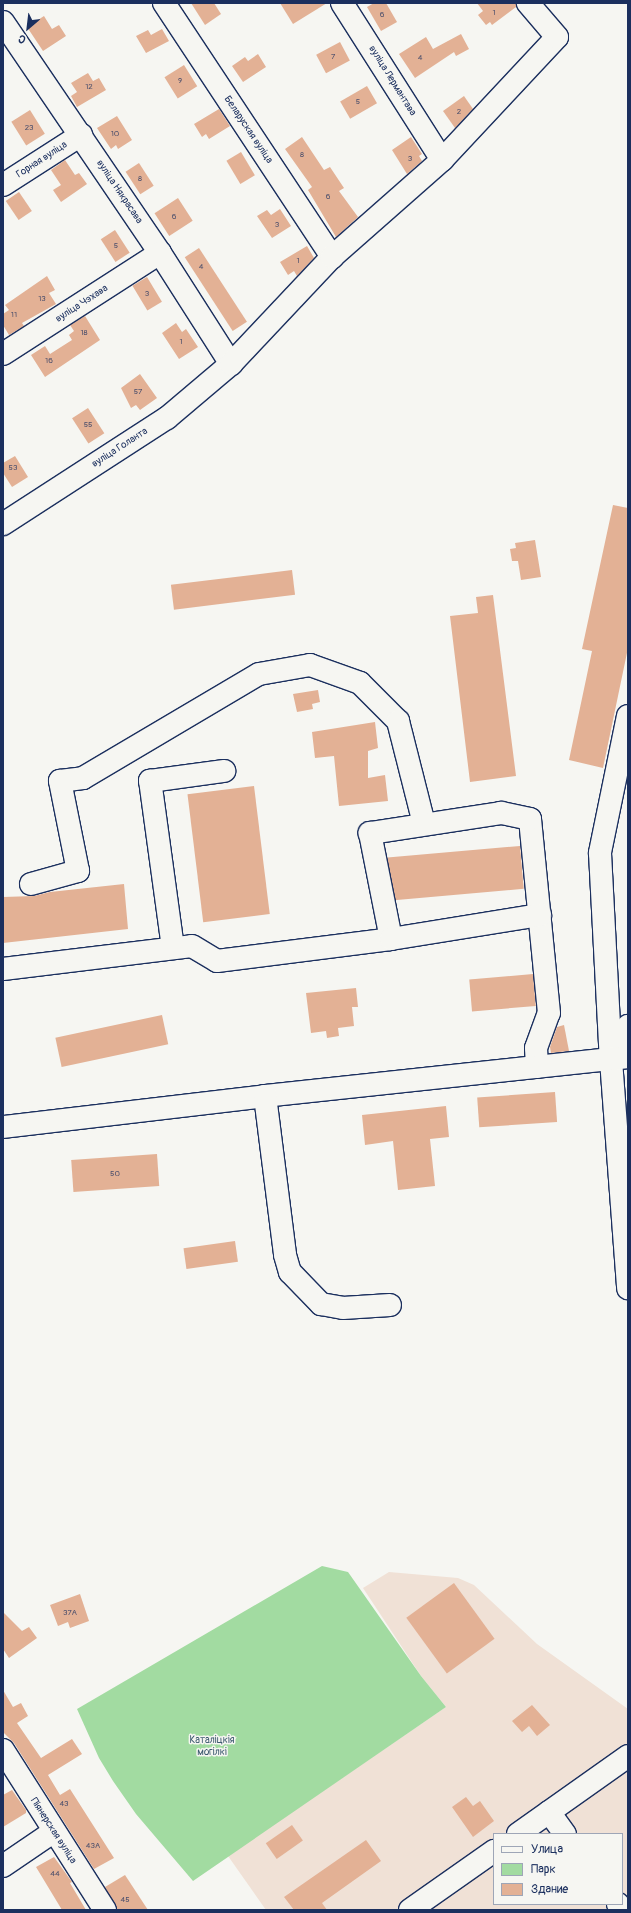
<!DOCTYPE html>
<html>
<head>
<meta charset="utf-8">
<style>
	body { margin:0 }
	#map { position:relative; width:631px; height:1913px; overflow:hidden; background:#f6f6f2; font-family:Pangolin,sans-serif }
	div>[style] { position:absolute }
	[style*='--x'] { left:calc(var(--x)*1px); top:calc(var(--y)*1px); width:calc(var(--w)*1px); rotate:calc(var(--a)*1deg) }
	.built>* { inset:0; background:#f0e1d6 }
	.green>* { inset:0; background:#a2dba1 }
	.building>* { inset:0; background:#e3b195; transform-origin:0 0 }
	.roads { filter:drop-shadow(1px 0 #1b2f5e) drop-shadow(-1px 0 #1b2f5e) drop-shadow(0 1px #1b2f5e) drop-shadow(0 -1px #1b2f5e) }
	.minor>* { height:22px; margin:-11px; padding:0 11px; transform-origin:11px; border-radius:11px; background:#f6f6f2 }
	span { translate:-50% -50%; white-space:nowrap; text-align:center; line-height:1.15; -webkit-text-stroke:3px #f6f6f2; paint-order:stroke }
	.number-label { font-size:8px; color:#4d506c }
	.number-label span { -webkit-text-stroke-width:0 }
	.street-label { font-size:10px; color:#1b2f5e }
	.park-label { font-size:10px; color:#3d5a6f }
	.frame { position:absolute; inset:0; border:4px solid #1b2f5e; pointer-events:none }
	.legend { position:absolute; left:493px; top:1833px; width:130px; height:72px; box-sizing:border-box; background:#f6f6f2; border:1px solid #9ea6b7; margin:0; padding:5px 7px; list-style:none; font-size:12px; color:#1b2f5e }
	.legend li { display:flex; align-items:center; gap:8px; height:20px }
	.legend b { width:20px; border:1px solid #9ea6b7 }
	.north { position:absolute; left:8px; top:8px; width:40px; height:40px; -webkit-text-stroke:3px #f6f6f2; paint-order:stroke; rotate:208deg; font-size:11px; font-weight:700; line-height:16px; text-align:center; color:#1b2f5e }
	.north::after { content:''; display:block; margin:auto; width:14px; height:18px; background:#1b2f5e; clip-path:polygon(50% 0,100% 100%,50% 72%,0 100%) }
</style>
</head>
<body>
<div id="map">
	<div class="built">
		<div style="clip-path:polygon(evenodd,389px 1572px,458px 1578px,474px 1585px,537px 1644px,628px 1709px,628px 1910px,266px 1910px,228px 1856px,446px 1707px,421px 1676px,363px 1588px,389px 1572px,494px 1834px,622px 1834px,622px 1904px,494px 1904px,494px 1834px)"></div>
	</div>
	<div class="green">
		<div style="clip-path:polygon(322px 1566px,348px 1572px,421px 1676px,446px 1707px,193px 1881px,136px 1814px,113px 1781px,99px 1758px,77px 1709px)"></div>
	</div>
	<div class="building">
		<div style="clip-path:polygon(191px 3px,214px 3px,221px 14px,205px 25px)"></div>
		<div style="clip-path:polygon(280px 3px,327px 3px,293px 24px)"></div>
		<div style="clip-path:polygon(374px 3px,386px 3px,397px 22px,381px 31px,367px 7px)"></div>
		<div style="clip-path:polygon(477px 3px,516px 3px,516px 7px,492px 25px,490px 22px,486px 25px,478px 15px,483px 11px)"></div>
		<div style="clip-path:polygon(44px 16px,52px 29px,59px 25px,66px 36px,43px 51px,27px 27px)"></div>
		<div style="clip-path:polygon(162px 29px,169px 41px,146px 53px,136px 36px,148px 30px,151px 35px)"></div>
		<div style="clip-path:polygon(461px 34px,469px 49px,456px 56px,454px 52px,415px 78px,399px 54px,426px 37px,433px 49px)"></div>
		<div style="left:340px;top:42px;width:21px;height:27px;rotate:62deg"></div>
		<div style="clip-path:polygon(258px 54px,266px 67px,243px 82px,232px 66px,245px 57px,248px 61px)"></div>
		<div style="left:184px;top:65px;width:25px;height:23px;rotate:58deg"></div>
		<div style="clip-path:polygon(88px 73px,93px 81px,99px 78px,106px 90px,77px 107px,71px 96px,77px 92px,71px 83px)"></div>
		<div style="left:367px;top:86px;width:20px;height:31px;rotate:60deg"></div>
		<div style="clip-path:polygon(464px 96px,473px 109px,455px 128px,443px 111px)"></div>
		<div style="clip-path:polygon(219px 109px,230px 126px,209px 139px,206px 134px,202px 137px,194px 124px)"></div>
		<div style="left:30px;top:110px;width:28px;height:22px;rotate:58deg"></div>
		<div style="clip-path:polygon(117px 116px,132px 140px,118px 149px,116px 145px,111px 149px,97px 128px)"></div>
		<div style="clip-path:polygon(302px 137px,324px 170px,330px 167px,344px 188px,339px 191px,358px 217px,336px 237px,308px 190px,312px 187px,285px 149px)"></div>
		<div style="clip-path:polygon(411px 137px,422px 154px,419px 156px,422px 161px,407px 174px,392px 150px)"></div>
		<div style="left:241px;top:152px;width:27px;height:17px;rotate:59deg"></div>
		<div style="clip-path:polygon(65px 160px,75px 175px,79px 173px,87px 184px,61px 202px,53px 190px,61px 185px,51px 170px)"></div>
		<div style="left:139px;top:163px;width:27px;height:16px;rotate:57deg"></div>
		<div style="left:19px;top:192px;width:23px;height:16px;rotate:56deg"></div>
		<div style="left:178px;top:198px;width:27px;height:28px;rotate:57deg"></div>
		<div style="clip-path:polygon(280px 209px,291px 226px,272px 238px,257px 216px,267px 210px,271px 215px)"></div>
		<div style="left:115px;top:230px;width:27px;height:17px;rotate:57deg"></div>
		<div style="clip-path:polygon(307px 246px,314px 258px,297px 276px,294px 271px,288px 275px,280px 262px)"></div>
		<div style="left:199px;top:248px;width:88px;height:17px;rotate:57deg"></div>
		<div style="clip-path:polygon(47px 276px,55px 290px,49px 293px,56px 304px,22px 323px,24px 326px,9px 335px,3px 325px,3px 314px,9px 310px,5px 305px)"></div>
		<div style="left:147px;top:277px;width:29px;height:17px;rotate:59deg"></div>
		<div style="clip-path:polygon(85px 316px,100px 340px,45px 377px,31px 355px,45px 346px,50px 354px,72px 340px,69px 335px,74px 331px,70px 325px)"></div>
		<div style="clip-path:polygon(176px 323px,182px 332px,186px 329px,198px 347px,179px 359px,162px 333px)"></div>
		<div style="clip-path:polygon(140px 374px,157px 398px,140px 410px,136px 405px,131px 408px,121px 388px)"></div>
		<div style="left:88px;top:408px;width:30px;height:19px;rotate:57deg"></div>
		<div style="clip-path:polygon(15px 456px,28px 477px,12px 487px,3px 473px,3px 463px)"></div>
		<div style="clip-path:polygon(613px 505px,628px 508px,628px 648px,603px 768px,569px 760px,592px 651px,582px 649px)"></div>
		<div style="clip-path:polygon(535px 540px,541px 577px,521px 580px,518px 561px,512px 561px,510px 549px,516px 548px,515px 543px)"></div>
		<div style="left:292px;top:570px;width:25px;height:122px;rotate:83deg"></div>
		<div style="clip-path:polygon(493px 595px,516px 776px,470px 782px,450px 616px,478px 613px,476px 597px)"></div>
		<div style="clip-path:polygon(318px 690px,320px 702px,312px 704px,313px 709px,297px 712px,293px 694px)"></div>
		<div style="clip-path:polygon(375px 722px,378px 748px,368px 751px,368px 778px,385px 775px,388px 801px,339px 806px,334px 756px,315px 758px,312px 732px)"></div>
		<div style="left:254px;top:786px;width:129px;height:67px;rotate:83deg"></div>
		<div style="left:520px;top:846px;width:43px;height:133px;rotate:85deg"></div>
		<div style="clip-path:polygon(124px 884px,128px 929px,3px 943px,3px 897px,34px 896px,50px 892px)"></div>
		<div style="left:533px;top:974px;width:32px;height:64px;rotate:85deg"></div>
		<div style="clip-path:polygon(356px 988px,358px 1007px,352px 1007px,354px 1026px,338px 1028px,339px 1036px,327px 1038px,326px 1031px,311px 1033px,306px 993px)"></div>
		<div style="left:162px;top:1015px;width:30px;height:109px;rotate:78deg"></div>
		<div style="clip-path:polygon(564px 1025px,569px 1051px,551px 1053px,550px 1047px,557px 1027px)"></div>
		<div style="left:555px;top:1092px;width:30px;height:78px;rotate:86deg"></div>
		<div style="clip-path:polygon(446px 1106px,449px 1137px,430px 1139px,435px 1186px,398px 1190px,393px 1141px,365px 1145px,362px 1115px)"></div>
		<div style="left:157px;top:1154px;width:32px;height:86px;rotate:86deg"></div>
		<div style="left:235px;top:1241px;width:21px;height:52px;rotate:82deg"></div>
		<div style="left:454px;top:1583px;width:69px;height:59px;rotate:54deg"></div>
		<div style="clip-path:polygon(80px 1594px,89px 1621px,70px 1628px,68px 1622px,58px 1626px,50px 1605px)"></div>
		<div style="clip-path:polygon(3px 1612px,22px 1631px,29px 1627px,37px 1638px,9px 1658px,3px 1649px)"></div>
		<div style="clip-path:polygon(3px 1690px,13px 1707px,21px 1703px,28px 1716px,17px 1723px,41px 1758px,72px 1739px,82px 1754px,48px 1775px,60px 1795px,70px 1789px,114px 1858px,94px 1869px,14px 1743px,3px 1732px)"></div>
		<div style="clip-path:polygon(532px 1705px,550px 1725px,537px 1736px,529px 1726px,522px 1732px,512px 1721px)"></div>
		<div style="clip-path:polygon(12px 1790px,26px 1810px,26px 1813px,3px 1827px,3px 1795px)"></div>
		<div style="clip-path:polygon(466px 1797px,473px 1806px,480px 1801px,494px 1821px,473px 1837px,452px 1807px)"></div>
		<div style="left:292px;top:1825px;width:19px;height:32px;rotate:55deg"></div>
		<div style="clip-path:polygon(366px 1840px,381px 1861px,322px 1903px,327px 1910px,294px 1910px,284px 1897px)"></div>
		<div style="clip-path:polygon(54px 1857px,72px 1882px,70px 1883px,86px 1910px,62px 1910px,36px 1867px)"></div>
		<div style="clip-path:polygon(125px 1875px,148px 1910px,117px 1910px,105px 1887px)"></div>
	</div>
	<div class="roads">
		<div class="minor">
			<div style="--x:164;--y:3;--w:305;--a:56.5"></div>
			<div style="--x:342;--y:3;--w:186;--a:57.5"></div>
			<div style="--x:3;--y:22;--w:279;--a:55.8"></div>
			<div style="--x:160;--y:253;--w:132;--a:57.4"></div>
			<div style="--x:3;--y:185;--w:93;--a:-32.7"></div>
			<div style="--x:3;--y:354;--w:187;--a:-32.8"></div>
			<div style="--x:3;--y:524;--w:195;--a:-32.9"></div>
			<div style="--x:167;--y:418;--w:84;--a:-40.2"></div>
			<div style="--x:231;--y:364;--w:147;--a:-46.7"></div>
			<div style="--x:332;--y:257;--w:147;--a:-41.4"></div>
			<div style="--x:442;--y:160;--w:168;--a:-46.9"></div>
			<div style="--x:557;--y:37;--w:45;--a:-130.5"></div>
			<div style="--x:628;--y:716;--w:140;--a:101.6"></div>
			<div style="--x:600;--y:853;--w:207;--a:87"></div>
			<div style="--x:611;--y:1060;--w:229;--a:85.7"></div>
			<div style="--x:31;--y:884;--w:49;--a:-15.5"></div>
			<div style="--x:78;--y:871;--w:92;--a:-101.3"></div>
			<div style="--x:60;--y:781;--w:23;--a:-7"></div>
			<div style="--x:83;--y:778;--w:204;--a:-30.6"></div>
			<div style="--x:259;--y:674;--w:52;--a:-10"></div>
			<div style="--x:310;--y:665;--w:53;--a:19.8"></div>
			<div style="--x:360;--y:683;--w:54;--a:45"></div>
			<div style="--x:398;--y:721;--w:106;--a:75.8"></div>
			<div style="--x:173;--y:948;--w:169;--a:-97.8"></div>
			<div style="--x:150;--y:781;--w:75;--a:-7.7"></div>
			<div style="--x:3;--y:969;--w:190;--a:-6.9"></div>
			<div style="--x:192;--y:946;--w:29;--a:31"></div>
			<div style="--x:217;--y:961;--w:175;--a:-7.2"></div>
			<div style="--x:612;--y:1059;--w:37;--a:-64"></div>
			<div style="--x:537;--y:1067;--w:19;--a:-93"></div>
			<div style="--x:536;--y:1048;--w:37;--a:-70"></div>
			<div style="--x:549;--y:1013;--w:195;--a:-95.6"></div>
			<div style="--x:530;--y:819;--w:30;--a:-168"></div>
			<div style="--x:501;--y:813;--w:133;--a:171.3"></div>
			<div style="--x:370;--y:833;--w:108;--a:78.8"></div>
			<div style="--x:391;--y:939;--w:151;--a:-9.2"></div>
			<div style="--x:265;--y:1096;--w:365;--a:-6.1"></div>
			<div style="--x:3;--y:1127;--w:264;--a:-6.7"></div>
			<div style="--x:265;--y:1096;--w:160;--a:82.8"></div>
			<div style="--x:285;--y:1255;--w:18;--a:74"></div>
			<div style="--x:290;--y:1272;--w:45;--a:45.9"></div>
			<div style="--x:321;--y:1304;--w:22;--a:10"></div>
			<div style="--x:343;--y:1308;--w:47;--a:-3.7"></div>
			<div style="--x:3;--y:1750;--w:190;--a:57.5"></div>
			<div style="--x:549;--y:1812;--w:27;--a:54"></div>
			<div style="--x:518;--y:1834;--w:135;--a:-35.3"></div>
			<div style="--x:3;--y:1866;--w:60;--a:-34.2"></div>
			<div style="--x:618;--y:1904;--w:7;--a:56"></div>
			<div style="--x:410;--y:1910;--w:103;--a:-35.1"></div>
		</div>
	</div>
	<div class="number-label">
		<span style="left:494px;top:13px">1</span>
		<span style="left:382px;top:15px">6</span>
		<span style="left:333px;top:57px">7</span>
		<span style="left:420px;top:58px">4</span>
		<span style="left:180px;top:81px">9</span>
		<span style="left:89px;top:87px">12</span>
		<span style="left:358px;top:102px">5</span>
		<span style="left:459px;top:112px">2</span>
		<span style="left:29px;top:128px">23</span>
		<span style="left:115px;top:134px">10</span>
		<span style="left:302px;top:155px">8</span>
		<span style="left:410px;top:159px">3</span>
		<span style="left:140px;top:179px">8</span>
		<span style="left:328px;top:197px">6</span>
		<span style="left:174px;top:217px">6</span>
		<span style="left:277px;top:225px">3</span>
		<span style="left:116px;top:246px">5</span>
		<span style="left:298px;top:261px">1</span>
		<span style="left:201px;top:267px">4</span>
		<span style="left:147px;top:294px">3</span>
		<span style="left:42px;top:299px">13</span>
		<span style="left:14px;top:315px">11</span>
		<span style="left:84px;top:333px">18</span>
		<span style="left:181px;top:342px">1</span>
		<span style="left:49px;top:361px">16</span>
		<span style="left:138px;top:392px">57</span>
		<span style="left:88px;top:425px">55</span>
		<span style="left:13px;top:468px">53</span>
		<span style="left:115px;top:1174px">50</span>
		<span style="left:70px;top:1613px">37А</span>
		<span style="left:64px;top:1804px">43</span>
		<span style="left:93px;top:1846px">43А</span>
		<span style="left:55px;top:1874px">44</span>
		<span style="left:125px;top:1900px">45</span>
	</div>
	<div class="street-label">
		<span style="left:392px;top:81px;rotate:58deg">вуліца Лермантава</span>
		<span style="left:248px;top:130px;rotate:56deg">Беларуская вуліца</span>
		<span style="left:42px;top:160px;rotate:-33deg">Горная вуліца</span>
		<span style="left:119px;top:192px;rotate:56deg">вуліца Някрасава</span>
		<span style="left:82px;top:304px;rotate:-33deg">вуліца Чэхава</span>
		<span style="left:120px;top:448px;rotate:-33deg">вуліца Голанта</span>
		<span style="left:53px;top:1831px;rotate:57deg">Піянерская вуліца</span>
	</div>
	<div class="park-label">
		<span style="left:212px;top:1746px">Каталіцкія<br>могілкі</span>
	</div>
	<div class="frame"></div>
	<ul class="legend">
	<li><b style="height:5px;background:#f6f6f2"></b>Улица</li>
	<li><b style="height:11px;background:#a2dba1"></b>Парк</li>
	<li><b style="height:11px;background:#e3b195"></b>Здание</li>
	</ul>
	<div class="north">С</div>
</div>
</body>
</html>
